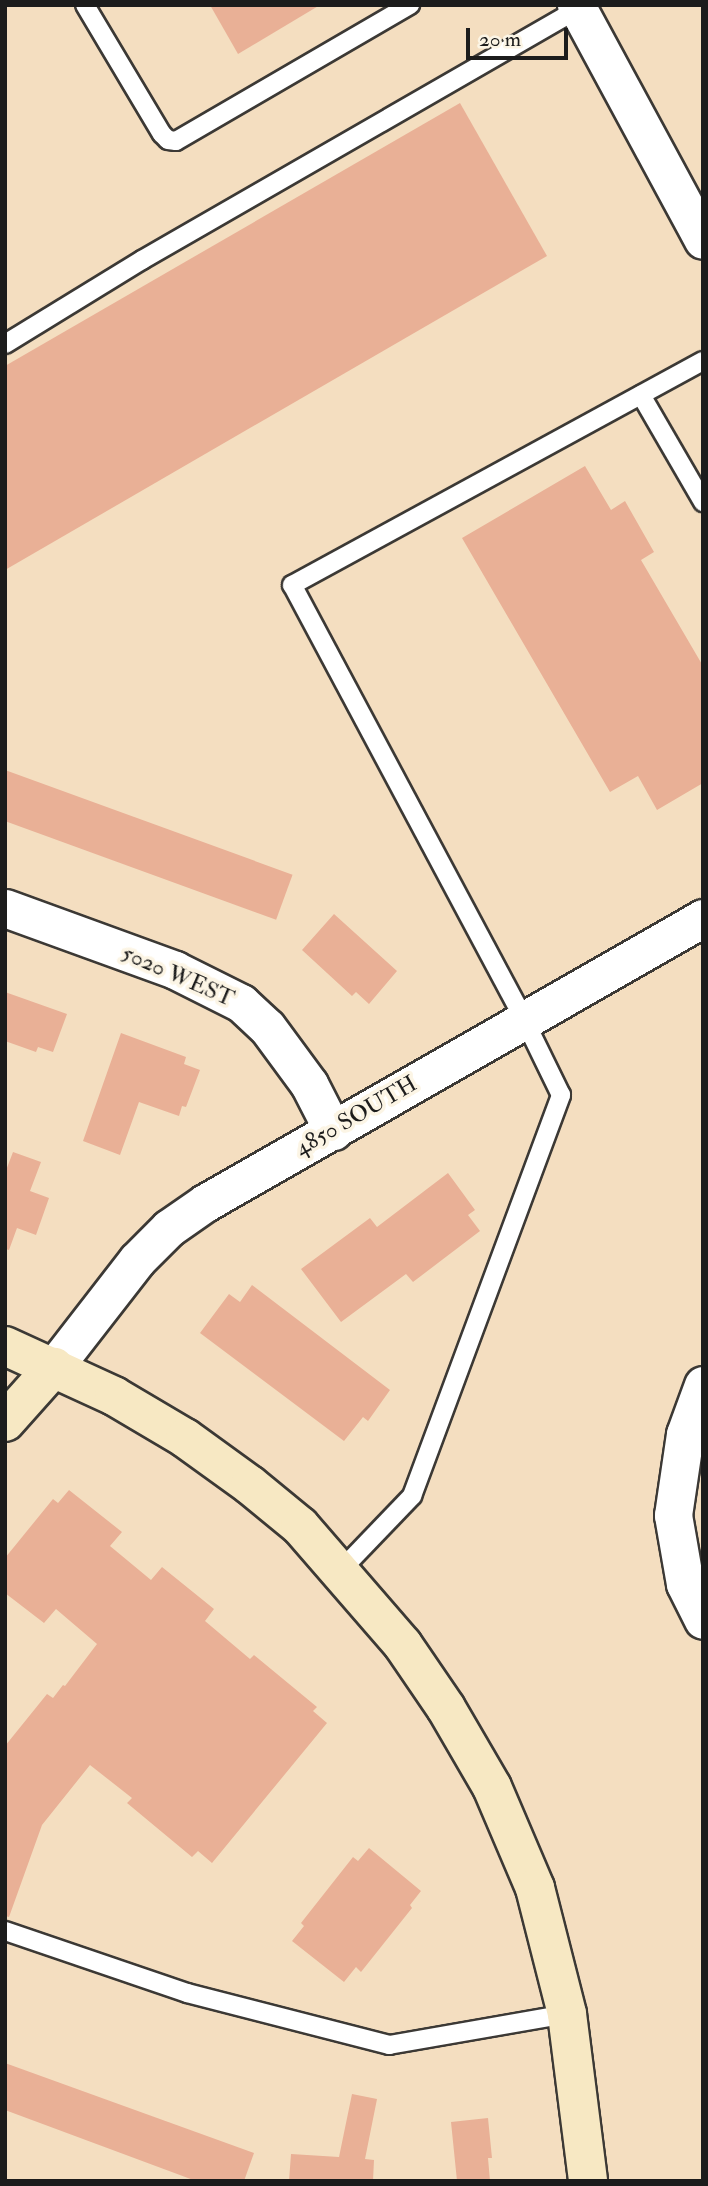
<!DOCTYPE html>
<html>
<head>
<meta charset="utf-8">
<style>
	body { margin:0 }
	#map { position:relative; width:708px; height:2186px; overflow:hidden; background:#f4dec0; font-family:"IM FELL Double Pica",serif }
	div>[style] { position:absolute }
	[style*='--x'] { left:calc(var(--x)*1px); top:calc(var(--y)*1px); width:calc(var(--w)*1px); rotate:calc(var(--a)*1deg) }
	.building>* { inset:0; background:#e9b096; transform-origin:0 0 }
	.roads { filter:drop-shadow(2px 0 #3c3935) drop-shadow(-2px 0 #3c3935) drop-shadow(0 2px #3c3935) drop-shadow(0 -2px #3c3935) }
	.lane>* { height:18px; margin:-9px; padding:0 9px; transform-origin:9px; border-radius:9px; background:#fff }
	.street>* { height:37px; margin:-18.5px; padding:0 18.5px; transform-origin:18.5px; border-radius:18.5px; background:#fff }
	.secondary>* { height:38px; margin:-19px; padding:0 19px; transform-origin:19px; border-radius:19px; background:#f7e8c3 }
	span { translate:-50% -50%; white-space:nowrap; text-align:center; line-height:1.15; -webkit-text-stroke:7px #fcf5e5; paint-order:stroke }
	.street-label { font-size:23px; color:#1c1c1c }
	.frame { position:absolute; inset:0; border:7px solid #1c1c1c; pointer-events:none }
	.scale { position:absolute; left:466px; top:28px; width:102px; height:32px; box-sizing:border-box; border:4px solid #1c1c1c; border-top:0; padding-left:9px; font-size:21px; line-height:24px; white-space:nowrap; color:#1c1c1c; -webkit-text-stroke:5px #fcf5e5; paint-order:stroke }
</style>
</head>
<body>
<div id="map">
	<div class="building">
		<div style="clip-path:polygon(210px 5px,320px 5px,238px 54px)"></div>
		<div style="clip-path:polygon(460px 103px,547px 256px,5px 570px,5px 366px)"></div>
		<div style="clip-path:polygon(585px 466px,611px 510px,625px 501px,654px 552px,641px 560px,703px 666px,703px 783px,657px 810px,638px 776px,610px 792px,462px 538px)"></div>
		<div style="left:5px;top:770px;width:306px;height:48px;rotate:20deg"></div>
		<div style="clip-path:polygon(334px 914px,397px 971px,369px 1004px,356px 992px,352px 996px,302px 950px)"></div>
		<div style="clip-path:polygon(5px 992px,67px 1014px,53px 1052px,38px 1047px,36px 1052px,5px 1041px)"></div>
		<div style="clip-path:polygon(121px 1033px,186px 1057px,184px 1064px,200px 1070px,186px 1107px,182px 1106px,179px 1116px,139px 1102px,120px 1155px,83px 1141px)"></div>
		<div style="clip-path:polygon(13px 1152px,41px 1162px,30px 1191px,49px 1198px,36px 1235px,17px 1228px,9px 1250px,5px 1249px,5px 1173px)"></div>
		<div style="clip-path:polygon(448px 1173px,475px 1210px,468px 1215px,480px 1231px,413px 1282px,406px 1274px,341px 1322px,301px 1269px,370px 1218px,377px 1227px)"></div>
		<div style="clip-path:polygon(252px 1285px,390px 1390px,368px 1421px,363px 1417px,344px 1441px,200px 1333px,229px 1294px,240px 1302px)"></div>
		<div style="clip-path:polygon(69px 1490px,122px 1532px,110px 1546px,151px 1580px,162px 1567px,214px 1609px,205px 1621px,250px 1659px,254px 1655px,317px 1707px,313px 1711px,327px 1723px,212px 1863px,198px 1851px,192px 1857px,127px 1803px,132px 1798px,90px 1765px,42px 1825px,9px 1917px,5px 1916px,5px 1746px,47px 1694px,53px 1698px,63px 1685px,65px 1686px,97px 1644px,56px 1609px,44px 1623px,5px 1593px,5px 1558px,53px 1499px,58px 1503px)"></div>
		<div style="clip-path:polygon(369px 1848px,421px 1891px,410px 1905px,412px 1908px,361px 1972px,356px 1967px,344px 1982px,292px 1941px,304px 1926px,301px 1923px,353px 1857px,358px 1861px)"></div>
		<div style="clip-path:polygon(5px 2063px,254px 2153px,244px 2181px,196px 2181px,5px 2110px)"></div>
		<div style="clip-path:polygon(352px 2094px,377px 2099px,365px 2159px,374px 2160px,373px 2181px,289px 2181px,291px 2154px,339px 2157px)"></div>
		<div style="clip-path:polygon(488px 2118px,492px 2158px,488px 2158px,490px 2181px,457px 2181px,451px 2122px)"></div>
	</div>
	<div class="roads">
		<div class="lane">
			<div style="--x:85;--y:5;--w:150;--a:59.2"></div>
			<div style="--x:162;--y:134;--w:8;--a:45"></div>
			<div style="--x:168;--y:140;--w:8;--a:7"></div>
			<div style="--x:176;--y:141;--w:271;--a:-30.2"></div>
			<div style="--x:5;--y:344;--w:161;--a:-31.5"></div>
			<div style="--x:142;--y:260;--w:503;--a:-29.93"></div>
			<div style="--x:641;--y:395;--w:124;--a:59.9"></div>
			<div style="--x:341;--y:1570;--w:103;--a:-46.2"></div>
			<div style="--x:412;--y:1496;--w:428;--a:-69.6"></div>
			<div style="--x:561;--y:1095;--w:85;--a:-116"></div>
			<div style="--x:524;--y:1019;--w:492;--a:-118.1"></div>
			<div style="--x:292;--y:585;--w:468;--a:-28.6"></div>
			<div style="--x:5;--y:1931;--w:192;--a:18.8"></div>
			<div style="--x:187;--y:1993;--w:209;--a:14.4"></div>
			<div style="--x:389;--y:2045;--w:181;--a:-9.9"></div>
		</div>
		<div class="street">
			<div style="--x:576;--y:5;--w:267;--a:61.6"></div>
			<div style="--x:5;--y:908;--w:181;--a:20"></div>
			<div style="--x:175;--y:970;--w:74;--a:26.6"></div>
			<div style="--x:241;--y:1003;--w:35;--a:43"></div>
			<div style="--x:267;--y:1027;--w:71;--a:53.6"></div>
			<div style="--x:309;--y:1084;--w:53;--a:62.9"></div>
			<div style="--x:54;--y:1367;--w:135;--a:-52.2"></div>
			<div style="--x:137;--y:1260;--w:45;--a:-45"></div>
			<div style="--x:169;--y:1228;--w:44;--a:-34.8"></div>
			<div style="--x:205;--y:1203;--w:574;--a:-29.78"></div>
			<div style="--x:703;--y:1385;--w:52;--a:110.2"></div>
			<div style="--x:685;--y:1434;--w:82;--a:98.4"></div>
			<div style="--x:673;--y:1515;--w:70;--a:80.1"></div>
			<div style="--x:685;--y:1584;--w:40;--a:63.4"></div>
		</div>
		<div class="secondary">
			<div style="--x:5;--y:1346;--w:120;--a:24.6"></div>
			<div style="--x:114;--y:1396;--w:82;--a:30.6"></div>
			<div style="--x:185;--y:1438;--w:80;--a:35.9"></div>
			<div style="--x:250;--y:1485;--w:65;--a:39.4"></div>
			<div style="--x:300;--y:1526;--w:157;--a:49.1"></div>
			<div style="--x:403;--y:1645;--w:76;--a:55.7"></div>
			<div style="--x:446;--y:1708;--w:91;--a:59.8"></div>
			<div style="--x:492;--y:1787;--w:110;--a:66.9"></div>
			<div style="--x:535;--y:1888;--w:130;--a:75.7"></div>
			<div style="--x:567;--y:2014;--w:168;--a:82.8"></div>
			<div style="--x:5;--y:1422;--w:74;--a:-48.3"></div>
		</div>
	</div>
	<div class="street-label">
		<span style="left:178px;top:976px;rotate:24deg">5020 WEST</span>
		<span style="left:356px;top:1116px;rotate:-30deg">4850 SOUTH</span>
	</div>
	<div class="frame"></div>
	<div class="scale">20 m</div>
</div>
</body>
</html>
